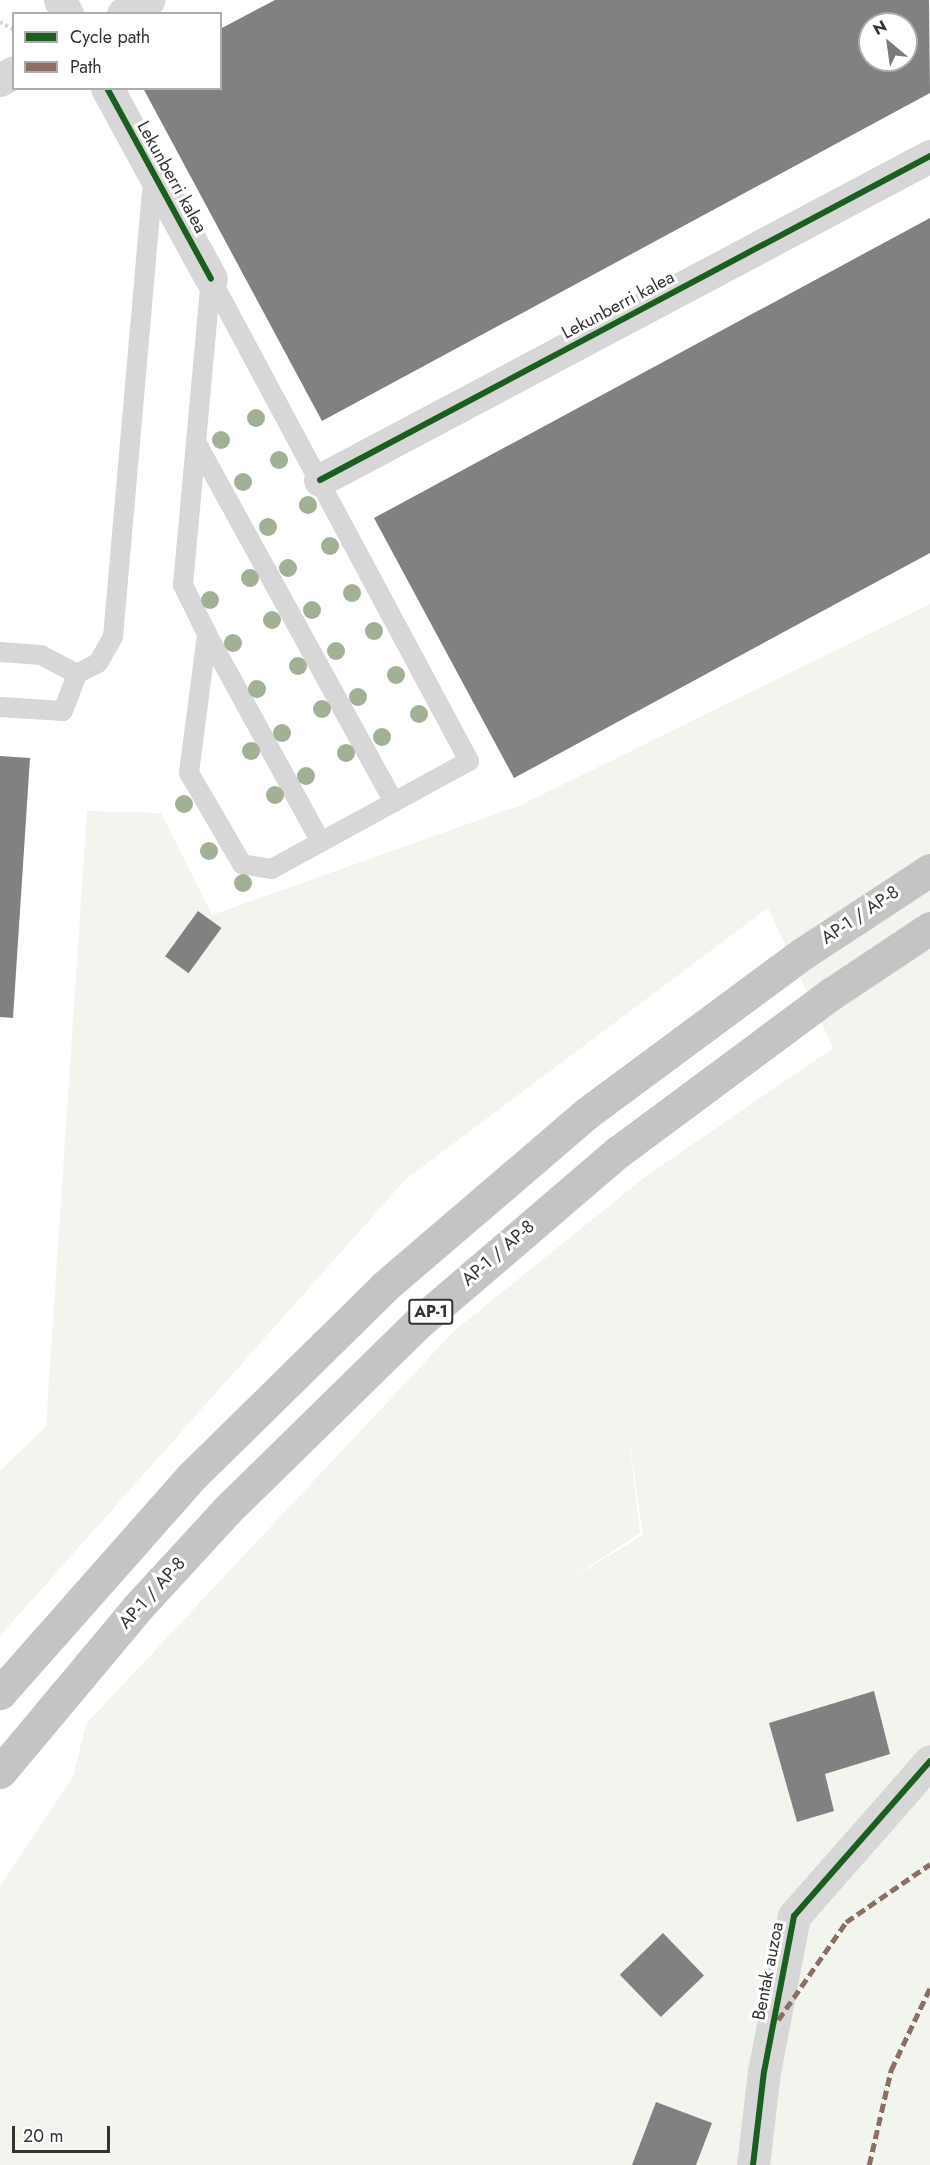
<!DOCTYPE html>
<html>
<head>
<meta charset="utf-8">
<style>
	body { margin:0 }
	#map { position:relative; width:930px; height:2165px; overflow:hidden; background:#fff; font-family:Jost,sans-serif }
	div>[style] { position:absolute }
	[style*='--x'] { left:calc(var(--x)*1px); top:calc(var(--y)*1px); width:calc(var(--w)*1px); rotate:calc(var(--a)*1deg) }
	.green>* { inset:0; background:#f1f5ed }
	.building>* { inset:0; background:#818181; transform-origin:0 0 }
	.path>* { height:4px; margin-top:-2px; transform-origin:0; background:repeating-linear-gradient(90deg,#d6d6d6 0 3px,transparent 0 6px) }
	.service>* { height:20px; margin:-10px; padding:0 10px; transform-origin:10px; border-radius:10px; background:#d7d7d7 }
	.minor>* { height:33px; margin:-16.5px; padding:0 16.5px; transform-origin:16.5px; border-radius:16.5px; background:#d7d7d7 }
	.motorway>* { height:33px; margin:-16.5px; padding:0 16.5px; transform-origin:16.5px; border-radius:16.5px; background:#c4c4c4 }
	.quiet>* { height:4.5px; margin-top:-2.25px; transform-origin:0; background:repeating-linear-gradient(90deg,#8d6e63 0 9px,transparent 0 13.5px) }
	.cycleway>* { height:6px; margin:-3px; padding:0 3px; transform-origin:3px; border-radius:3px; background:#1b5e20 }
	.trees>* { width:18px; height:18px; margin:-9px; border-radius:50%; background:#a2b095 }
	span { translate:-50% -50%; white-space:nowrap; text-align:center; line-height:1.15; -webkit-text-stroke:6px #fff; paint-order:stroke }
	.shield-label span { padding:2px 4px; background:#fff; border:2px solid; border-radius:4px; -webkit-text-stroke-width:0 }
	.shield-label { font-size:16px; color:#333; font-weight:700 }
	.street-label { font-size:18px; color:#333 }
	.legend { position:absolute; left:12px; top:12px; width:210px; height:78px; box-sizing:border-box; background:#fff; border:2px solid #adadad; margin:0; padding:8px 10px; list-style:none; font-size:18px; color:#333 }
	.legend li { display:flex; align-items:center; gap:12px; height:30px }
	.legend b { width:30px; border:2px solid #adadad }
	.north { position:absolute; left:858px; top:12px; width:60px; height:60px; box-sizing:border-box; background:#fff; border:2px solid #adadad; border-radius:50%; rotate:331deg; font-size:16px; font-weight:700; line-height:24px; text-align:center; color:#333 }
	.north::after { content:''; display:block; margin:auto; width:21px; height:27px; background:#7a7a7a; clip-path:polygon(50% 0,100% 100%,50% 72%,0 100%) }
	.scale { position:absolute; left:12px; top:2126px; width:98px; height:27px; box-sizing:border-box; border:3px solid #333; border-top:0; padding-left:8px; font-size:18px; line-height:21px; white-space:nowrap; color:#333; -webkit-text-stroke:4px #fff; paint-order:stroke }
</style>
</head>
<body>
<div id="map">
	<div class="green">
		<div style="clip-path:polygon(evenodd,930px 604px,930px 2165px,0 2165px,0 1886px,73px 1777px,86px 1724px,454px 1331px,646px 1176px,833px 1048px,768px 908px,405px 1180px,0 1636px,0 1471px,46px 1426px,87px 811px,161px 813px,212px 915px,521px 805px,930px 604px,628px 1430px,643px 1535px,566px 1582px,640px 1533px,628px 1430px)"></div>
	</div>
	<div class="building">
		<div style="clip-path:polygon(evenodd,275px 0,929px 0,930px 93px,322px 421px,143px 88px,220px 88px,220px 29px,275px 0,870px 24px,906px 24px,906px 60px,870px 60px,870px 24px)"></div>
		<div style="clip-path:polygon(930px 218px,930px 553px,514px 778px,374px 518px)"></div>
		<div style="clip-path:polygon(0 756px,30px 758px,13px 1018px,0 1017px)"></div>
		<div style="left:198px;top:911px;width:29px;height:56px;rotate:36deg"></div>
		<div style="clip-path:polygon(874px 1691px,890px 1754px,825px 1774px,834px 1811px,797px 1822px,769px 1723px)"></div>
		<div style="left:663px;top:1933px;width:59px;height:60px;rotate:46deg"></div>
		<div style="clip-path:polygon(656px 2102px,712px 2123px,696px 2165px,632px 2165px)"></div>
	</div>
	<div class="path">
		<div style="--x:0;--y:22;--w:16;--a:30"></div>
	</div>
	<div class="service">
		<div style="--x:211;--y:279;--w:547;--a:61.84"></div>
		<div style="--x:469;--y:761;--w:225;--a:151.3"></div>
		<div style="--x:272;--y:869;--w:30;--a:-171"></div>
		<div style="--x:242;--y:864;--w:105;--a:-120.2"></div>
		<div style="--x:189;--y:773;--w:140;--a:-82.6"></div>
		<div style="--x:207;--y:634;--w:55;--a:-116.1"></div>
		<div style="--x:183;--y:585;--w:307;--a:-84.8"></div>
		<div style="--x:196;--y:442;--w:411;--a:61.2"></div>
		<div style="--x:207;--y:634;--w:237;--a:61.3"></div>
		<div style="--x:0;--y:652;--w:41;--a:4.2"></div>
		<div style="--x:41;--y:655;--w:41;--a:27.8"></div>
		<div style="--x:0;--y:707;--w:63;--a:3.6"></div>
		<div style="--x:63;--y:711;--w:40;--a:-69"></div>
		<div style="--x:77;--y:674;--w:24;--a:-28"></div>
		<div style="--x:98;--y:663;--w:30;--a:-60"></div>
		<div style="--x:113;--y:637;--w:463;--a:-85"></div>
	</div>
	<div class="minor">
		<div style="--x:60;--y:0;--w:16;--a:63"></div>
		<div style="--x:123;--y:14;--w:29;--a:-29"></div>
		<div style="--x:0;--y:80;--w:16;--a:-30"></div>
		<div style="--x:107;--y:88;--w:217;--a:61.4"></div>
		<div style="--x:320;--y:480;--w:691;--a:-27.97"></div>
		<div style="--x:753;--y:2165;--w:94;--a:-83.3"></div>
		<div style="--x:764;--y:2072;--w:159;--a:-79.1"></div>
		<div style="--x:794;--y:1916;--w:206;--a:-48.7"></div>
	</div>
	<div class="motorway">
		<div style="--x:0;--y:1693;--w:291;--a:-48.5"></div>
		<div style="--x:193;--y:1475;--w:268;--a:-44.5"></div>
		<div style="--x:384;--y:1287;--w:267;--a:-40.6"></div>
		<div style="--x:587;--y:1113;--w:267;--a:-36.5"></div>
		<div style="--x:802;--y:954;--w:153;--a:-33.3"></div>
		<div style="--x:0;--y:1772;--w:214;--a:-50.1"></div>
		<div style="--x:137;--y:1608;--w:133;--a:-47.4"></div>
		<div style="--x:227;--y:1510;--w:266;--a:-44.4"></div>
		<div style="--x:417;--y:1324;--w:265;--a:-40.6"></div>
		<div style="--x:618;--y:1152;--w:265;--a:-36.6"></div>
		<div style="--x:831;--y:994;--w:119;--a:-33.7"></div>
	</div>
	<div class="quiet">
		<div style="--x:778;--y:2020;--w:119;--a:-55.2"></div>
		<div style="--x:846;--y:1922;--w:102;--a:-34.6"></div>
		<div style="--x:869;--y:2165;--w:98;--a:-77"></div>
		<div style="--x:891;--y:2070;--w:91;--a:-64.6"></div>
	</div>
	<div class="cycleway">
		<div style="--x:107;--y:88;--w:217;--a:61.4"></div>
		<div style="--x:320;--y:480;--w:691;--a:-27.97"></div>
		<div style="--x:753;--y:2165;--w:94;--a:-83.3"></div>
		<div style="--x:764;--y:2072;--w:159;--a:-79.1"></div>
		<div style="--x:794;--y:1916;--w:206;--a:-48.7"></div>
	</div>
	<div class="trees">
		<div style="left:256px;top:418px"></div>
		<div style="left:221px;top:440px"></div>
		<div style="left:279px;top:460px"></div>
		<div style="left:243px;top:482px"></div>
		<div style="left:308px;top:505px"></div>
		<div style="left:268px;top:527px"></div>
		<div style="left:330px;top:546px"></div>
		<div style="left:288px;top:568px"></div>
		<div style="left:250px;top:578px"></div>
		<div style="left:352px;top:593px"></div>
		<div style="left:210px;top:600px"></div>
		<div style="left:312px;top:610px"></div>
		<div style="left:272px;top:620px"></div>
		<div style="left:374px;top:631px"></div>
		<div style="left:233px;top:643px"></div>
		<div style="left:336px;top:651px"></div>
		<div style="left:298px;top:666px"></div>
		<div style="left:396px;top:675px"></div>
		<div style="left:257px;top:689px"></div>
		<div style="left:358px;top:697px"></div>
		<div style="left:322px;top:709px"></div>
		<div style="left:419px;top:714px"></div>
		<div style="left:282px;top:733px"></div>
		<div style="left:382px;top:737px"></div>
		<div style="left:251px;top:751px"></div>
		<div style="left:346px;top:753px"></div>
		<div style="left:306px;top:776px"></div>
		<div style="left:275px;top:795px"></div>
		<div style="left:184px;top:804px"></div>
		<div style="left:209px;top:851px"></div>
		<div style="left:243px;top:883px"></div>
	</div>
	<div class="shield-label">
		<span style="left:431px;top:1312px">AP-1</span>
	</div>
	<div class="street-label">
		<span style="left:172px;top:177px;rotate:61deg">Lekunberri kalea</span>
		<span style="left:618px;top:305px;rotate:-28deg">Lekunberri kalea</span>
		<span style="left:860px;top:915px;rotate:-34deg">AP-1 / AP-8</span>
		<span style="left:498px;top:1253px;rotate:-41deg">AP-1 / AP-8</span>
		<span style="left:152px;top:1593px;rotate:-48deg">AP-1 / AP-8</span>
		<span style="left:768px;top:1971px;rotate:-79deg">Bentak auzoa</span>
	</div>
	<ul class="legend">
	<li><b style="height:8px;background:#1b5e20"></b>Cycle path</li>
	<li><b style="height:8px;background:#8d6e63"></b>Path</li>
	</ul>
	<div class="north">N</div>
	<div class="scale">20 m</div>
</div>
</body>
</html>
